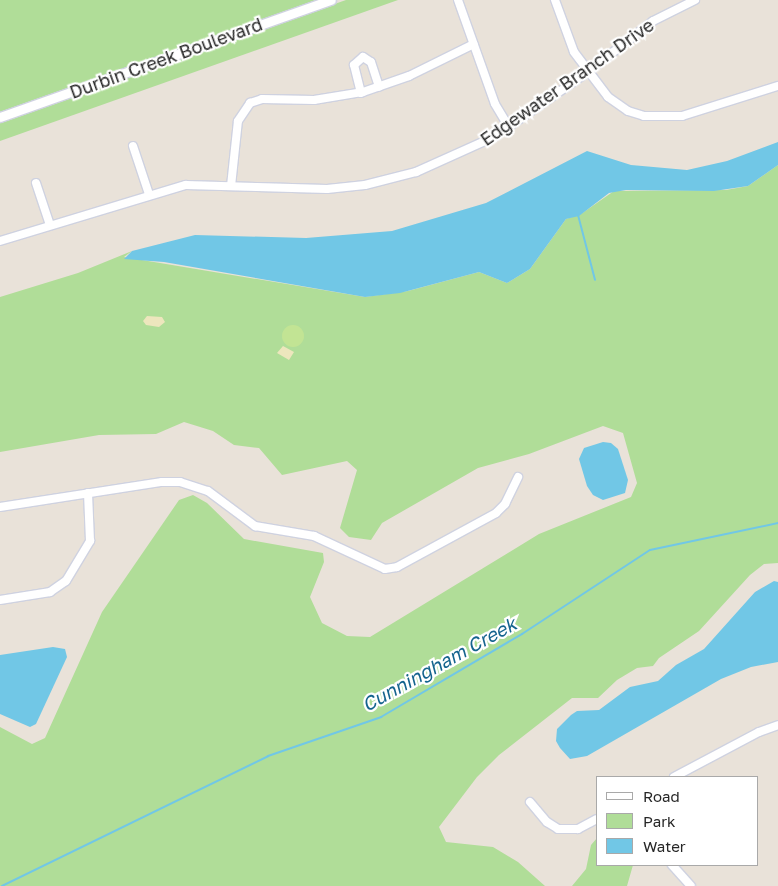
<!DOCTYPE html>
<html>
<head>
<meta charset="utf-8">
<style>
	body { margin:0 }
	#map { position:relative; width:778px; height:886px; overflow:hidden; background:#e9e2d9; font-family:"Golos Text",sans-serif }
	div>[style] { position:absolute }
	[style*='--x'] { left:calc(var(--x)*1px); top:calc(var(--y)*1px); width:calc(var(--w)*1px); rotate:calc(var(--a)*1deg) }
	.green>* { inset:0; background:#b0dd98 }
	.sand>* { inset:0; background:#ede6bd }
	.pitch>* { inset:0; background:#c2e494 }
	.round { border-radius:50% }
	.water>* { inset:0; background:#71c7e6 }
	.stream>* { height:2px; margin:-1px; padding:0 1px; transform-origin:1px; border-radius:1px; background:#71c7e6 }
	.roads { filter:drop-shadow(1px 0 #cfd2e0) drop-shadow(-1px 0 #cfd2e0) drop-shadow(0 1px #cfd2e0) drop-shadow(0 -1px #cfd2e0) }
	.minor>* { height:8px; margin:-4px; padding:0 4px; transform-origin:4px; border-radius:4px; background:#fff }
	.tertiary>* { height:9px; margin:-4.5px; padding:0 4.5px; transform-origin:4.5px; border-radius:4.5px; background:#fff }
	span { translate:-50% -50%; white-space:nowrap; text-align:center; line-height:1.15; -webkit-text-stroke:4.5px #fff; paint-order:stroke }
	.street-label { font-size:18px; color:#272727 }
	.water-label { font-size:19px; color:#15648e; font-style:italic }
	.legend { position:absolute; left:596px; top:776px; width:162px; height:90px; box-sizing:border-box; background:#fff; border:1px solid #a9a9a9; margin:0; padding:6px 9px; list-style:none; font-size:15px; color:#272727 }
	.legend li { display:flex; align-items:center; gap:10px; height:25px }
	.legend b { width:25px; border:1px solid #a9a9a9 }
</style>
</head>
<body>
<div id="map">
	<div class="green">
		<div style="clip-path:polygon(0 0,317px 0,0 112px)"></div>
		<div style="clip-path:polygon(346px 0,398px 0,0 141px,0 121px)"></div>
		<div style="clip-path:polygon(778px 165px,778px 563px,764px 564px,750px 575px,699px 631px,659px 658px,653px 666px,637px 668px,617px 680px,598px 698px,572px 698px,499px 755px,477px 777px,439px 827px,446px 842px,493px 847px,518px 862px,545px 886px,0 886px,0 727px,32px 744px,45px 738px,102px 612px,179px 500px,193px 495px,207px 503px,244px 539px,323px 553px,324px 562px,310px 597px,322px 623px,347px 636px,370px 637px,539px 534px,631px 497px,637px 483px,623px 433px,603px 426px,529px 454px,478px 468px,382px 523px,371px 540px,349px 537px,340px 528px,357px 470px,347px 461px,282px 475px,259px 448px,234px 445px,213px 431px,184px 422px,156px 434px,99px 435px,0 452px,0 297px,78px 273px,132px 251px,124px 257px,365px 297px,408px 291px,479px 272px,507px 283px,530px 269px,566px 219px,581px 214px,614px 191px,726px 190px,748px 186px)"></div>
		<div style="clip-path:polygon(597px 838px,597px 865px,633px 865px,627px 886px,572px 886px,586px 869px,591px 845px)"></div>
	</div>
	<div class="sand">
		<div style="clip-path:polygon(147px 316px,162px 317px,165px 322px,159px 327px,146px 325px,143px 321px)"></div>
		<div style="clip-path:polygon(283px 346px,294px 352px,289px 360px,277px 353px)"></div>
	</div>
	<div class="pitch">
		<div class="round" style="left:282px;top:325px;width:22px;height:22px"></div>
	</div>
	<div class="water">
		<div style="clip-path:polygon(778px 142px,778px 165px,748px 186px,714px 191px,626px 190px,609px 193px,579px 216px,566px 219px,530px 269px,507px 283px,479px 272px,400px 293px,365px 297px,164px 262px,124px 259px,132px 251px,195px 235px,306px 238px,392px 231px,486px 203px,587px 151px,631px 165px,687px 170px,727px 161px)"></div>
		<div style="clip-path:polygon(603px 442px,611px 443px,618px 449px,628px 480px,625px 493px,603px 500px,593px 495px,587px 486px,579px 459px,584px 448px)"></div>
		<div style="clip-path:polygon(774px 581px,778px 582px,778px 662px,751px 667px,721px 679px,587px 756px,570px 759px,560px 748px,556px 741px,557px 729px,571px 715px,577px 711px,599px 710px,630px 687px,658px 681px,676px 665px,704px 649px,755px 592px)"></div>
		<div style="clip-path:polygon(53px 647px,65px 649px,67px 657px,36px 724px,30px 727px,0 714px,0 655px)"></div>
	</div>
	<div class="stream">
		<div style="--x:578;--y:215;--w:67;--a:75.3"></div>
		<div style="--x:2;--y:886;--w:296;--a:-26"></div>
		<div style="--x:268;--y:756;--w:120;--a:-19"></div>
		<div style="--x:381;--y:717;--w:164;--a:-30.5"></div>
		<div style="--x:522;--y:634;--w:153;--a:-33.3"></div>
		<div style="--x:650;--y:550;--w:131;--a:-11.9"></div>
	</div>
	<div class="roads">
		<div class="minor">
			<div style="--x:458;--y:0;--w:110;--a:70.4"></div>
			<div style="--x:495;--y:104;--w:27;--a:59"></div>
			<div style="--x:555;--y:0;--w:55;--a:69.9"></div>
			<div style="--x:574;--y:52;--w:56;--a:52.9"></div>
			<div style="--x:608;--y:97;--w:24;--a:35"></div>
			<div style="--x:628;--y:111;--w:17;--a:17"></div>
			<div style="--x:644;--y:116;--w:38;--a:0"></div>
			<div style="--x:682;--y:116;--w:101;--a:-17.4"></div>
			<div style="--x:361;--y:93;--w:29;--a:-104"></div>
			<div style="--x:354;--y:65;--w:12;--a:-42"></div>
			<div style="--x:363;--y:57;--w:9;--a:32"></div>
			<div style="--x:371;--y:62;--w:26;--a:72"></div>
			<div style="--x:133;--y:146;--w:51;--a:71.6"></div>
			<div style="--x:36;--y:183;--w:44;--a:71.6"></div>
			<div style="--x:231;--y:186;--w:65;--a:-83.9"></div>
			<div style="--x:238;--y:121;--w:22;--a:-56"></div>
			<div style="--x:250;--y:103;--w:13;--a:-18"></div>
			<div style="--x:262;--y:99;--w:52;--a:1.1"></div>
			<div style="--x:314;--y:100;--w:50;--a:-9.3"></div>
			<div style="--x:363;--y:92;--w:49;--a:-19.2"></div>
			<div style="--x:409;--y:76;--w:72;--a:-26.2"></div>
			<div style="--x:0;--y:241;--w:194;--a:-16.8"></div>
			<div style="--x:186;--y:185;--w:141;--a:1.6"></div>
			<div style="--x:327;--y:189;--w:38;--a:-6"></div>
			<div style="--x:365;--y:185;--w:53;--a:-14.3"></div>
			<div style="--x:416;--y:172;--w:85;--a:-24.2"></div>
			<div style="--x:494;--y:137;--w:111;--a:-34.7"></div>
			<div style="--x:585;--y:74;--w:86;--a:-37.9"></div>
			<div style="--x:653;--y:21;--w:47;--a:-26.6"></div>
			<div style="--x:0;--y:507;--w:164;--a:-8.8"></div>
			<div style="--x:162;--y:482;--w:18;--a:0"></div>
			<div style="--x:180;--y:482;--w:29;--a:18"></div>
			<div style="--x:208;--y:491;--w:59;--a:36.7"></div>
			<div style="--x:255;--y:526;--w:60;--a:9.6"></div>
			<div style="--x:314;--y:536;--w:78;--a:24.9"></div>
			<div style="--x:385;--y:569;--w:12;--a:-9"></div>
			<div style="--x:397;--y:567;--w:113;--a:-28.6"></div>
			<div style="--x:496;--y:513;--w:13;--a:-45"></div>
			<div style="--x:505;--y:504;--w:30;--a:-64"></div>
			<div style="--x:0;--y:600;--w:51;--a:-9.1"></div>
			<div style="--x:50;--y:592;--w:19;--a:-35"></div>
			<div style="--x:66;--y:581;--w:47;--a:-59"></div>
			<div style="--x:90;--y:541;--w:48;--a:-92.4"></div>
			<div style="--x:674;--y:777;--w:96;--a:-27.9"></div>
			<div style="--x:759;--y:732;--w:20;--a:-20"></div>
			<div style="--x:530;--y:802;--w:26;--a:50"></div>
			<div style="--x:547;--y:822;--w:13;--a:32"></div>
			<div style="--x:558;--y:829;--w:20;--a:0"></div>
			<div style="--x:578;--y:829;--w:21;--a:-28"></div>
			<div style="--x:672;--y:865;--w:28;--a:48"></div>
		</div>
		<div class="tertiary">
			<div style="--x:0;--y:117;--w:351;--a:-19.5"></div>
		</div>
	</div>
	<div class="street-label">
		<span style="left:166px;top:58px;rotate:-20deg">Durbin Creek Boulevard</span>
		<span style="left:567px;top:82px;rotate:-35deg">Edgewater Branch Drive</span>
	</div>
	<div class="water-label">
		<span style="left:439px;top:664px;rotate:-29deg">Cunningham Creek</span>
	</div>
	<ul class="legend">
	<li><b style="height:6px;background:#fff"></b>Road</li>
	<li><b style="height:14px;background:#b0dd98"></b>Park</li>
	<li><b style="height:14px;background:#71c7e6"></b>Water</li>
	</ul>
</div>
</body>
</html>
